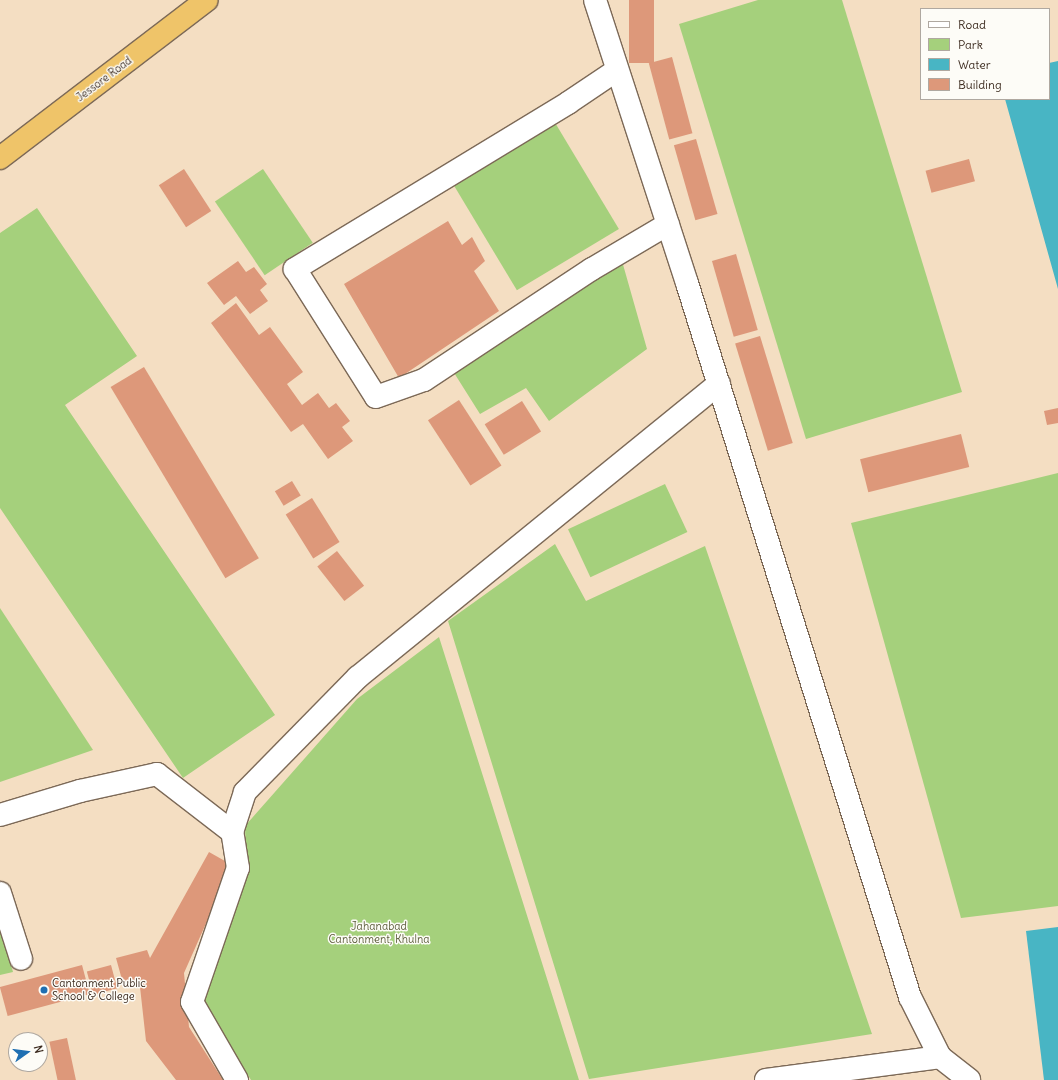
<!DOCTYPE html>
<html>
<head>
<meta charset="utf-8">
<style>
	body { margin:0 }
	#map { position:relative; width:1058px; height:1080px; overflow:hidden; background:#f4dec2; font-family:Delius,sans-serif }
	div>[style] { position:absolute }
	[style*='--x'] { left:calc(var(--x)*1px); top:calc(var(--y)*1px); width:calc(var(--w)*1px); rotate:calc(var(--a)*1deg) }
	.green>* { inset:0; background:#a5d07c; transform-origin:0 0 }
	.water>* { inset:0; background:#48b5c4 }
	.building>* { inset:0; background:#dd987a; transform-origin:0 0 }
	.roads { filter:drop-shadow(1px 0 #7c6957) drop-shadow(-1px 0 #7c6957) drop-shadow(0 1px #7c6957) drop-shadow(0 -1px #7c6957) }
	.minor>* { height:22px; margin:-11px; padding:0 11px; transform-origin:11px; border-radius:11px; background:#fff }
	.highway>* { height:22px; margin:-11px; padding:0 11px; transform-origin:11px; border-radius:11px; background:#efc469 }
	.dots>* { width:11px; height:11px; translate:-50% -50%; box-sizing:border-box; border:2px solid #fdfcf7; border-radius:50% }
	span { translate:-50% -50%; white-space:nowrap; text-align:center; line-height:1.15; -webkit-text-stroke:3px #fdfcf7; paint-order:stroke }
	.street-label { font-size:11px; color:#3b2a1e }
	.park-label { font-size:11px; color:#5b5c3a }
	.poi-label { font-size:11px; color:#3b2a1e }
	.left { translate:0 -50%; text-align:left }
	.legend { position:absolute; left:920px; top:8px; width:130px; height:92px; box-sizing:border-box; background:#fdfcf7; border:1px solid #afa8a0; margin:0; padding:5px 7px; list-style:none; font-size:12px; color:#3b2a1e }
	.legend li { display:flex; align-items:center; gap:8px; height:20px }
	.legend b { width:20px; border:1px solid #afa8a0 }
	.north { position:absolute; left:8px; top:1032px; width:40px; height:40px; box-sizing:border-box; background:#fdfcf7; border:1px solid #afa8a0; border-radius:50%; rotate:76deg; font-size:11px; font-weight:700; line-height:16px; text-align:center; color:#3b2a1e }
	.north::after { content:''; display:block; margin:auto; width:14px; height:18px; background:#1f6fb2; clip-path:polygon(50% 0,100% 100%,50% 72%,0 100%) }
</style>
</head>
<body>
<div id="map">
	<div class="green">
		<div style="clip-path:polygon(758px 0,842px 0,962px 392px,806px 439px,679px 24px)"></div>
		<div style="left:554px;top:121px;width:126px;height:119px;rotate:59deg"></div>
		<div style="left:263px;top:169px;width:89px;height:58px;rotate:56deg"></div>
		<div style="clip-path:polygon(37px 208px,137px 356px,65px 405px,275px 715px,183px 778px,0 508px,0 233px)"></div>
		<div style="clip-path:polygon(622px 261px,647px 349px,549px 421px,526px 388px,480px 414px,451px 368px)"></div>
		<div style="clip-path:polygon(1058px 473px,1058px 906px,961px 918px,851px 523px)"></div>
		<div style="left:665px;top:484px;width:53px;height:107px;rotate:65deg"></div>
		<div style="clip-path:polygon(555px 544px,586px 601px,705px 546px,872px 1034px,589px 1079px,448px 621px)"></div>
		<div style="clip-path:polygon(0 608px,93px 750px,0 782px)"></div>
		<div style="clip-path:polygon(439px 637px,579px 1080px,251px 1080px,203px 1004px,246px 865px,245px 826px,357px 699px)"></div>
		<div style="clip-path:polygon(0 926px,13px 972px,0 975px)"></div>
	</div>
	<div class="water">
		<div style="clip-path:polygon(1058px 61px,1058px 289px,1005px 99px,1049px 99px,1049px 63px)"></div>
		<div style="clip-path:polygon(1058px 927px,1058px 1080px,1044px 1080px,1026px 931px)"></div>
	</div>
	<div class="building">
		<div style="left:629px;top:0;width:25px;height:63px"></div>
		<div style="left:672px;top:57px;width:79px;height:24px;rotate:75deg"></div>
		<div style="left:696px;top:139px;width:78px;height:23px;rotate:74deg"></div>
		<div style="left:969px;top:159px;width:23px;height:45px;rotate:75deg"></div>
		<div style="left:184px;top:169px;width:50px;height:30px;rotate:57deg"></div>
		<div style="clip-path:polygon(448px 221px,462px 245px,472px 237px,485px 261px,474px 271px,499px 311px,399px 378px,344px 284px)"></div>
		<div style="left:736px;top:254px;width:79px;height:25px;rotate:74deg"></div>
		<div style="clip-path:polygon(238px 261px,246px 272px,254px 267px,267px 284px,260px 290px,268px 301px,250px 314px,236px 296px,224px 305px,207px 283px)"></div>
		<div style="clip-path:polygon(236px 303px,259px 335px,270px 327px,303px 372px,287px 384px,302px 405px,318px 393px,329px 408px,336px 403px,350px 421px,342px 427px,353px 441px,328px 459px,303px 424px,291px 432px,211px 323px)"></div>
		<div style="left:760px;top:336px;width:112px;height:26px;rotate:73deg"></div>
		<div style="left:144px;top:367px;width:223px;height:39px;rotate:59deg"></div>
		<div style="left:459px;top:400px;width:78px;height:37px;rotate:57deg"></div>
		<div style="left:522px;top:401px;width:36px;height:44px;rotate:58deg"></div>
		<div style="clip-path:polygon(1058px 408px,1058px 423px,1047px 425px,1044px 411px)"></div>
		<div style="left:961px;top:434px;width:34px;height:104px;rotate:76deg"></div>
		<div style="left:292px;top:481px;width:17px;height:20px;rotate:59deg"></div>
		<div style="left:312px;top:498px;width:52px;height:31px;rotate:58deg"></div>
		<div style="left:337px;top:551px;width:44px;height:25px;rotate:52deg"></div>
		<div style="clip-path:polygon(209px 852px,232px 865px,184px 973px,189px 1027px,223px 1080px,176px 1080px,146px 1041px,140px 987px,124px 987px,116px 958px,147px 950px,150px 958px)"></div>
		<div style="left:82px;top:965px;width:30px;height:85px;rotate:75deg"></div>
		<div style="left:111px;top:965px;width:24px;height:25px;rotate:75deg"></div>
		<div style="left:67px;top:1038px;width:43px;height:18px;rotate:78deg"></div>
	</div>
	<div class="roads">
		<div class="minor">
			<div style="--x:595;--y:0;--w:298;--a:72"></div>
			<div style="--x:687;--y:283;--w:748;--a:72.66"></div>
			<div style="--x:910;--y:997;--w:67;--a:63.4"></div>
			<div style="--x:940;--y:1057;--w:37;--a:38"></div>
			<div style="--x:617;--y:70;--w:59;--a:146"></div>
			<div style="--x:568;--y:103;--w:320;--a:148.7"></div>
			<div style="--x:295;--y:269;--w:151;--a:57.7"></div>
			<div style="--x:376;--y:397;--w:51;--a:-19.5"></div>
			<div style="--x:424;--y:380;--w:201;--a:-33.5"></div>
			<div style="--x:592;--y:269;--w:88;--a:-30.6"></div>
			<div style="--x:0;--y:815;--w:84;--a:-16.7"></div>
			<div style="--x:80;--y:791;--w:79;--a:-12.4"></div>
			<div style="--x:157;--y:774;--w:95;--a:37.7"></div>
			<div style="--x:0;--y:893;--w:69;--a:72.3"></div>
			<div style="--x:237;--y:1080;--w:90;--a:-120"></div>
			<div style="--x:192;--y:1002;--w:142;--a:-71.1"></div>
			<div style="--x:238;--y:868;--w:36;--a:-99"></div>
			<div style="--x:232;--y:832;--w:42;--a:-72"></div>
			<div style="--x:245;--y:792;--w:161;--a:-45.5"></div>
			<div style="--x:358;--y:677;--w:465;--a:-39.1"></div>
			<div style="--x:766;--y:1080;--w:176;--a:-7.5"></div>
		</div>
		<div class="highway">
			<div style="--x:0;--y:158;--w:260;--a:-37.4"></div>
		</div>
	</div>
	<div class="dots">
		<div style="left:44px;top:990px;background:#1f6fb2"></div>
	</div>
	<div class="street-label">
		<span style="left:104px;top:79px;rotate:-37deg">Jessore Road</span>
	</div>
	<div class="park-label">
		<span style="left:379px;top:933px">Jahanabad<br>Cantonment, Khulna</span>
	</div>
	<div class="poi-label">
		<span class="left" style="left:52px;top:990px">Cantonment Public<br>School &amp; College</span>
	</div>
	<ul class="legend">
	<li><b style="height:5px;background:#fff"></b>Road</li>
	<li><b style="height:11px;background:#a5d07c"></b>Park</li>
	<li><b style="height:11px;background:#48b5c4"></b>Water</li>
	<li><b style="height:11px;background:#dd987a"></b>Building</li>
	</ul>
	<div class="north">N</div>
</div>
</body>
</html>
